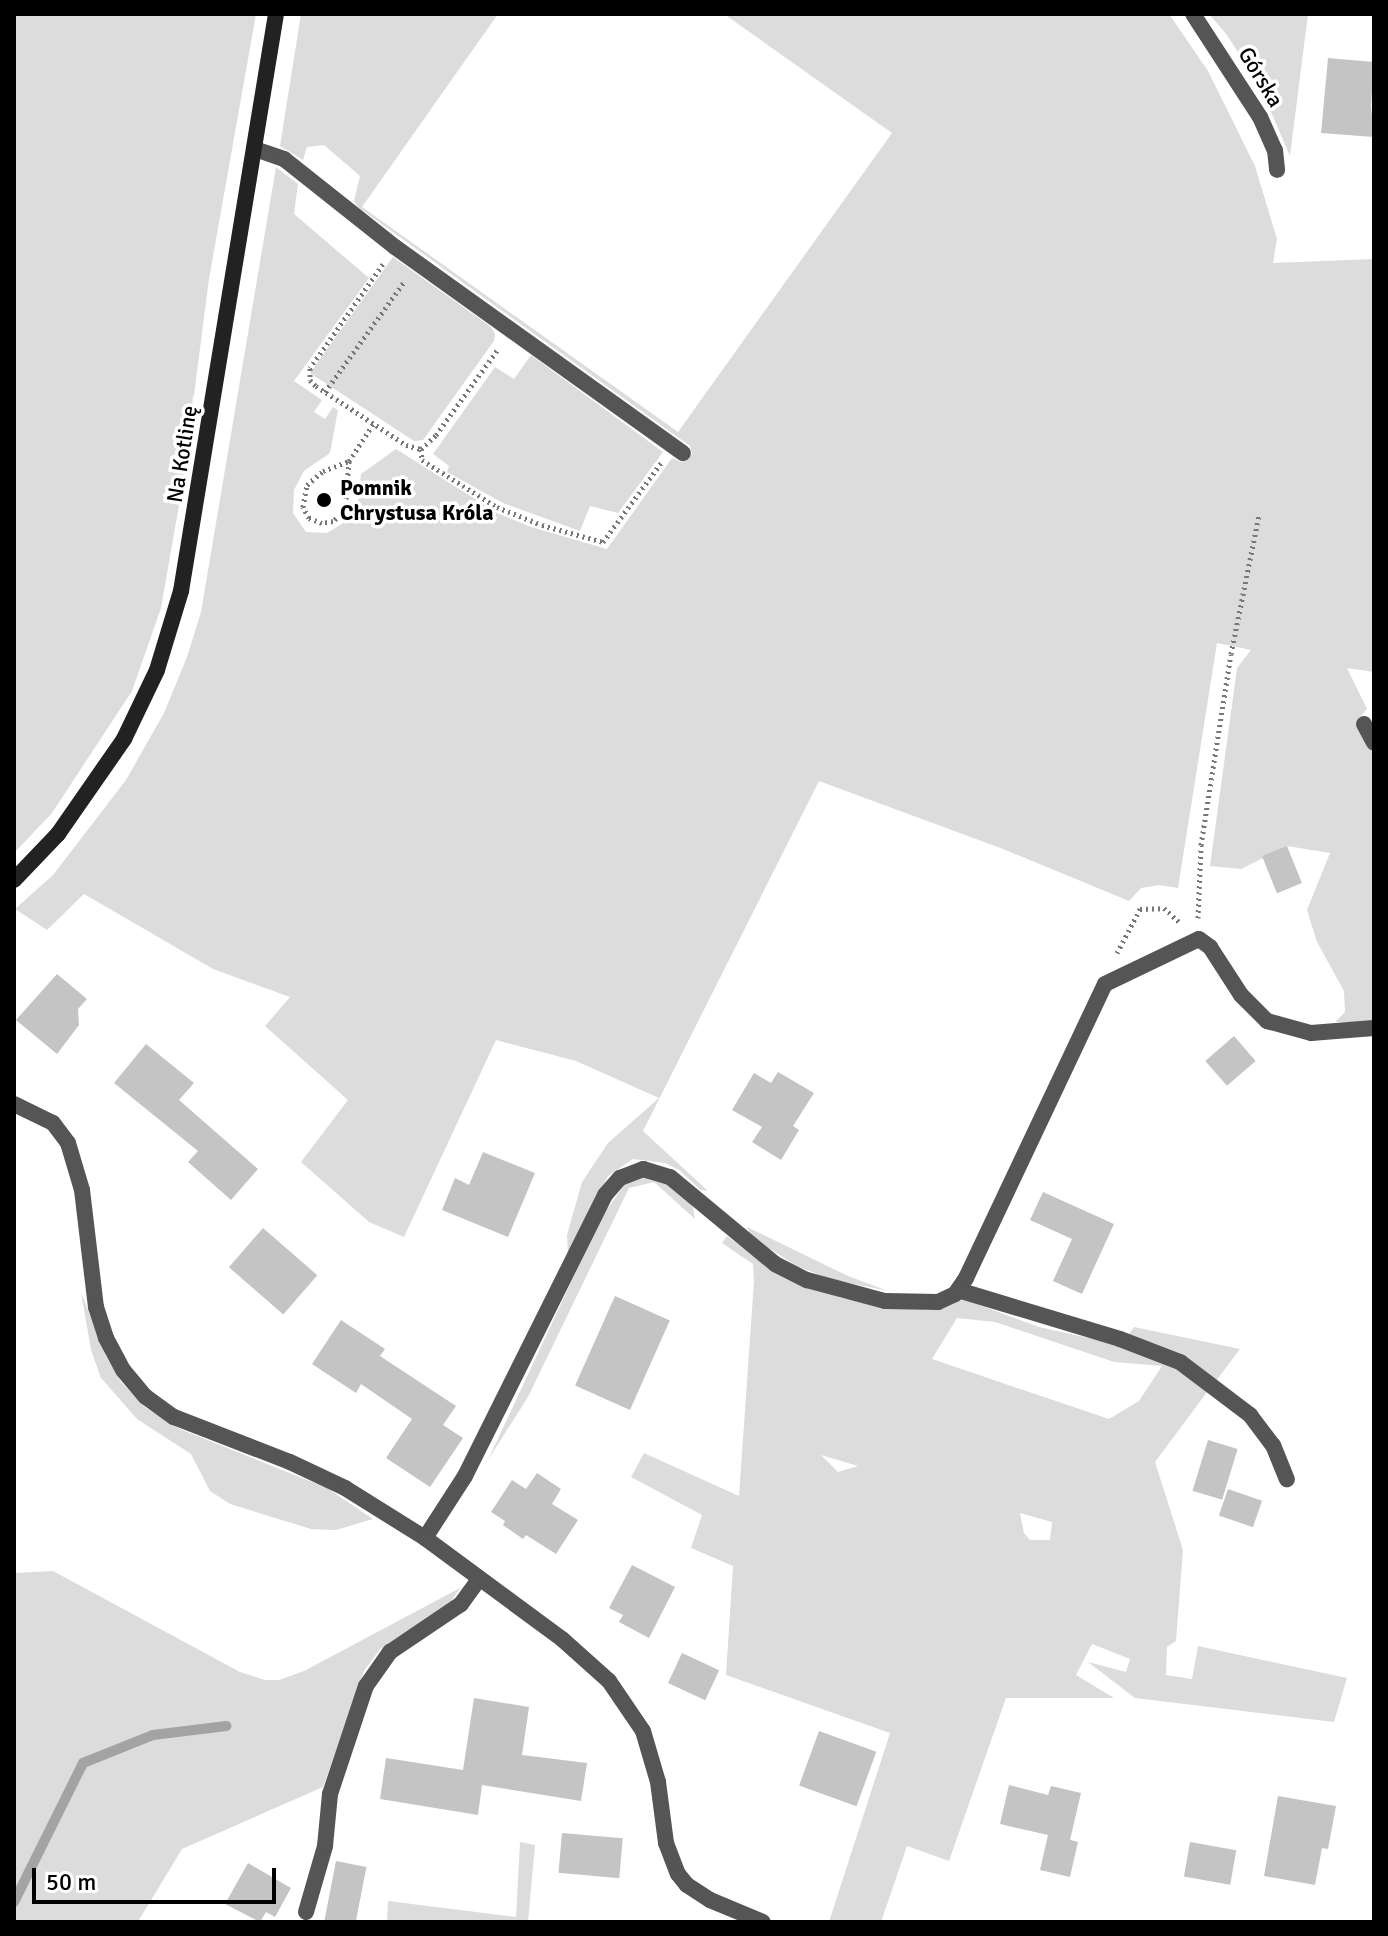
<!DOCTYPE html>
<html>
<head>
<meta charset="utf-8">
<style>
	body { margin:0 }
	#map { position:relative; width:1388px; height:1936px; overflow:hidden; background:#fff; font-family:Signika,sans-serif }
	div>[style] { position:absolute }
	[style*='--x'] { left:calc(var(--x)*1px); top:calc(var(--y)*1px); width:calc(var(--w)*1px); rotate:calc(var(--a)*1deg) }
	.green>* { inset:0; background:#dcdcdc }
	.stream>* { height:10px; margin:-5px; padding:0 5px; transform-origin:5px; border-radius:5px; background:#a3a3a3 }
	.building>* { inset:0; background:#c4c4c4; transform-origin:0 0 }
	.path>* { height:5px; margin-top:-2.5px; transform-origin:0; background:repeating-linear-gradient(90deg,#777 0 2px,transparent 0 6px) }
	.lane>* { height:16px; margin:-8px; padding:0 8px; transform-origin:8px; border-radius:8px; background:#555 }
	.street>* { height:16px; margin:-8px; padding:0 8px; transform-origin:8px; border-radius:8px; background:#555 }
	.secondary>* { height:16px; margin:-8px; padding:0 8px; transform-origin:8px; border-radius:8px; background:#222 }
	.dots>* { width:22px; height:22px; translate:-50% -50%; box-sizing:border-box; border:4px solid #fff; border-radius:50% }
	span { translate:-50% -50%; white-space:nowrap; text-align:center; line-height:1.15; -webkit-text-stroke:7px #fff; paint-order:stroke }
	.street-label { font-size:22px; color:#000 }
	.poi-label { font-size:22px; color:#000; font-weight:700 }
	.left { translate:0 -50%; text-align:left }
	.frame { position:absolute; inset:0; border:16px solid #000; pointer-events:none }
	.scale { position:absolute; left:32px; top:1868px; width:244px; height:36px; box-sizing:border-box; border:4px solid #000; border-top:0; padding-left:10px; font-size:24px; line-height:28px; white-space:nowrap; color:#000; -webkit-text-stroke:6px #fff; paint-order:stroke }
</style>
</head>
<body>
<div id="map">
	<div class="green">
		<div style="clip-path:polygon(14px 14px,256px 14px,209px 279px,182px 488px,161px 608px,132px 691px,52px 813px,14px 853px)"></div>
		<div style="clip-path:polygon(301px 14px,498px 14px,362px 207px,678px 432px,892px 133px,724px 14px,1169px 14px,1208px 71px,1255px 166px,1277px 239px,1273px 263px,1374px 259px,1374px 672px,1347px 668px,1367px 709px,1358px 719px,1374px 754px,1374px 1022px,1335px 1022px,1345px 1012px,1344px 991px,1317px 942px,1307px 910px,1330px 853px,1287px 846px,1241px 869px,1210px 866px,1237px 668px,1251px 650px,1217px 643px,1178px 888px,1159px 885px,1141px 888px,1129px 901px,1003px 849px,819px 781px,643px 1131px,708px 1191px,701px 1190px,679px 1170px,665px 1163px,633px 1159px,608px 1176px,568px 1254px,567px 1235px,582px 1182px,608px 1143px,659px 1098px,576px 1061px,496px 1040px,404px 1237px,369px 1222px,301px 1162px,348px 1100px,265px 1026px,290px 997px,213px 969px,84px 894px,47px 930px,15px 909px,53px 875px,126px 780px,164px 713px,187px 657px,201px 612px,276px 167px,298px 184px,294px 214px,369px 278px,294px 381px,322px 400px,314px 412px,325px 419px,333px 407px,338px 410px,330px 453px,304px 471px,294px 490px,293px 513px,306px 532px,327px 533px,345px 522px,358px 502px,361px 474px,396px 449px,497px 513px,531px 527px,607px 549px,672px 458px,681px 462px,692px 454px,690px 446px,358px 207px,354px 201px,360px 176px,324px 145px,307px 147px,303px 160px,280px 146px)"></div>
		<div style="clip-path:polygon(1209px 14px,1308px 14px,1290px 156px,1261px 89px,1227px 35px)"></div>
		<div style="clip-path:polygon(393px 257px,491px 327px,495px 334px,494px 341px,423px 440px,414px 441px,310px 373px)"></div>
		<div style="clip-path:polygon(531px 355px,663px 452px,618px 513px,590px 506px,580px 531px,503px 503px,447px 472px,449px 466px,433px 454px,495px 367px,514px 379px)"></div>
		<div style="clip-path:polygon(645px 1177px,658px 1179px,684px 1196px,693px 1207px,695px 1219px,654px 1182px,629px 1188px,528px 1397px,488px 1460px,601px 1218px,628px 1180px)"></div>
		<div style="clip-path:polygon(747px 1227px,848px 1276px,888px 1291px,830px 1279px,797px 1266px,751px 1237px)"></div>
		<div style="clip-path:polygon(evenodd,727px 1236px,749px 1252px,841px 1298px,928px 1310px,961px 1298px,1039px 1327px,1125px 1346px,1166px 1362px,1210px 1388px,1155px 1462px,1183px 1550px,1176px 1641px,1167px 1647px,1166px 1675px,1192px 1679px,1198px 1646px,1347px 1678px,1334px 1722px,1135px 1698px,1088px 1662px,1126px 1672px,1130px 1659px,1092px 1644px,1076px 1675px,1114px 1698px,1006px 1698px,949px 1861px,907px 1846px,881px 1922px,829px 1922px,890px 1733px,726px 1675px,733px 1566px,691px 1548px,702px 1515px,631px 1477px,644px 1453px,739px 1496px,754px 1281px,753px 1264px,722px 1243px,727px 1236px,957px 1318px,995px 1322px,1114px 1362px,1162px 1366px,1139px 1401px,1109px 1419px,932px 1359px,957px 1318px,727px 1236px,821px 1455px,858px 1466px,838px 1472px,821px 1455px,727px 1236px,1020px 1513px,1052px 1522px,1050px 1540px,1030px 1540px,1024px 1533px,1020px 1513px)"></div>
		<div style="clip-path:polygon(81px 1292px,106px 1356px,121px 1382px,146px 1408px,180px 1429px,327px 1488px,373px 1519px,336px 1530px,311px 1529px,230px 1504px,210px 1491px,191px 1454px,137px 1419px,101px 1378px,91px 1350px)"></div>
		<div style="clip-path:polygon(1134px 1327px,1240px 1349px,1216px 1381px,1126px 1338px)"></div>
		<div style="clip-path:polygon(53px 1571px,240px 1672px,265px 1680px,279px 1680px,304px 1671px,460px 1588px,448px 1606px,380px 1649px,364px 1671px,323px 1787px,182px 1849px,139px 1920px,142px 1922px,14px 1922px,14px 1573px)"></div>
		<div style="clip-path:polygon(520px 1842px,535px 1845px,528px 1922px,387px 1922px,388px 1901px,516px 1917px)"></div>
	</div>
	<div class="stream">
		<div style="--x:14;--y:1902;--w:155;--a:-63.6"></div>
		<div style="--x:83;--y:1763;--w:75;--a:-21.8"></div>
		<div style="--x:153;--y:1735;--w:74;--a:-7"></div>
	</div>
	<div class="building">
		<div style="clip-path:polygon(1328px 58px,1374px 62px,1371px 106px,1374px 137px,1321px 133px)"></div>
		<div style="left:1287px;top:846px;width:40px;height:27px;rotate:68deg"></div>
		<div style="clip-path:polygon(57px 974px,87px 999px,78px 1009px,79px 1025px,57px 1054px,16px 1020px)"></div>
		<div style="left:1234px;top:1036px;width:33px;height:38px;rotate:49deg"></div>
		<div style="clip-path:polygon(146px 1044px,194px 1083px,179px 1100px,258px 1169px,231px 1200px,188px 1162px,198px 1151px,114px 1083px)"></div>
		<div style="clip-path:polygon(778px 1072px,814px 1093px,793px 1126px,799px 1130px,781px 1160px,752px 1142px,762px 1127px,732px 1110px,754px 1073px,771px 1083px)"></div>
		<div style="clip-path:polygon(483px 1152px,535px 1173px,508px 1237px,442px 1210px,455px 1178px,469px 1185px)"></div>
		<div style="clip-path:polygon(1043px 1192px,1114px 1224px,1082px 1294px,1053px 1281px,1072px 1239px,1030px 1220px)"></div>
		<div style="left:263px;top:1228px;width:72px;height:52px;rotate:41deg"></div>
		<div style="left:615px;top:1296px;width:60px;height:98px;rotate:24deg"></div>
		<div style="clip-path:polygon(341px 1320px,385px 1349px,380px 1356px,456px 1406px,443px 1425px,463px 1438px,430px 1487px,386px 1458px,412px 1419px,361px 1384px,356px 1393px,312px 1364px)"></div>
		<div style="left:1208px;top:1440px;width:31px;height:53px;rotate:17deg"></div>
		<div style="clip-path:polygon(537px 1473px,561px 1489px,552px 1504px,578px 1520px,556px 1554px,526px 1535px,523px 1539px,503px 1525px,505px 1521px,491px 1512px,512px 1480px,526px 1489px)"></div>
		<div style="left:1228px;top:1489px;width:36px;height:28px;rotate:19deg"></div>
		<div style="clip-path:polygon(632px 1565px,675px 1587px,649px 1638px,619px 1622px,623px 1615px,609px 1608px)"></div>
		<div style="left:682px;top:1653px;width:41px;height:33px;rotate:25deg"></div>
		<div style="clip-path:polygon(474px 1698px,529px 1707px,522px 1755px,587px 1763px,581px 1801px,482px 1785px,478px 1815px,380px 1799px,386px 1758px,463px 1770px)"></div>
		<div style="left:819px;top:1731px;width:61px;height:58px;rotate:20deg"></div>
		<div style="clip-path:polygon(1009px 1785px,1048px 1795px,1051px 1786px,1081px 1793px,1070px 1840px,1063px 1838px,1078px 1842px,1070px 1877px,1040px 1870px,1048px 1835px,1000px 1824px)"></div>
		<div style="clip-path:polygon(1278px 1796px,1336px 1806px,1328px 1849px,1322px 1848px,1315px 1885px,1264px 1876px)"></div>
		<div style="left:562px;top:1833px;width:61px;height:40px;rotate:5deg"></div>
		<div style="left:1190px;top:1842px;width:47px;height:35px;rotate:10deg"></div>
		<div style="left:336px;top:1861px;width:31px;height:62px;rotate:11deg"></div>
		<div style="clip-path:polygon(248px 1863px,291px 1888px,275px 1917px,266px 1912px,260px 1922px,225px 1904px)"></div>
	</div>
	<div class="path">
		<div style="--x:383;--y:264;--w:127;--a:125.1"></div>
		<div style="--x:310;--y:368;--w:12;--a:90"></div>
		<div style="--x:310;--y:380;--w:8;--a:45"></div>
		<div style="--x:316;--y:386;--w:108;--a:33.2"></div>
		<div style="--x:406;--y:445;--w:16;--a:15"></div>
		<div style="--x:421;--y:449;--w:21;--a:-43"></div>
		<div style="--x:436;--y:435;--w:106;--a:-54.2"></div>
		<div style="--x:325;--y:392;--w:135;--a:-54.3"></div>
		<div style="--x:421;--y:449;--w:11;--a:85"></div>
		<div style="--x:422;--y:460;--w:89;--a:32.1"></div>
		<div style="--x:497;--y:507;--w:48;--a:21.8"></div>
		<div style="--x:542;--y:525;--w:63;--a:15.6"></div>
		<div style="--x:603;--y:542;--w:98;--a:-53.7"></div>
		<div style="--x:349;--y:461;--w:49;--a:94.7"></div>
		<div style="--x:345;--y:510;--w:16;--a:137"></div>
		<div style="--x:333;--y:521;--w:11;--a:170"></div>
		<div style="--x:322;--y:523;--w:14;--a:-159"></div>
		<div style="--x:309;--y:518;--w:13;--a:-119"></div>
		<div style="--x:303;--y:507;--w:22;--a:-80"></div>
		<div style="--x:307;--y:485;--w:21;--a:-41"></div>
		<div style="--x:323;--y:471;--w:28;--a:-21"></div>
		<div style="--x:349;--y:461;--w:45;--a:-56.7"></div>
		<div style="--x:1198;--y:918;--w:73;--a:-87.6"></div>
		<div style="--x:1201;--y:845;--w:193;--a:-81.1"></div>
		<div style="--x:1231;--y:654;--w:142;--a:-78.6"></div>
		<div style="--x:1117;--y:953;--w:50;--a:-62.4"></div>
		<div style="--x:1140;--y:909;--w:24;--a:-2"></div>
		<div style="--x:1164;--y:908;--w:23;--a:43"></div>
	</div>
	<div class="lane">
		<div style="--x:1193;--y:14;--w:123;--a:57"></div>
		<div style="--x:1260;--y:117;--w:36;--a:66"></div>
		<div style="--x:1275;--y:150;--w:20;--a:84"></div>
		<div style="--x:255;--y:149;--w:31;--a:19"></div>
		<div style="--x:284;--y:159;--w:142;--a:38.4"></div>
		<div style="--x:395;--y:247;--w:354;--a:35.6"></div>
		<div style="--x:1364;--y:724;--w:21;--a:62"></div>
		<div style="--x:958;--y:1290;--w:169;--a:16.8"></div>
		<div style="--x:1120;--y:1339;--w:64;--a:21"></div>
		<div style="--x:1180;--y:1362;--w:88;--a:37.1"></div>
		<div style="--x:1250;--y:1415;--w:38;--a:53"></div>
		<div style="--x:1273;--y:1445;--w:37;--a:68"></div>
		<div style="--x:425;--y:1538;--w:74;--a:-57.2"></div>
		<div style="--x:465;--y:1476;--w:314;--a:-63.5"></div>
		<div style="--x:605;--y:1195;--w:23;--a:-49"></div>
		<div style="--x:620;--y:1178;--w:25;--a:-21"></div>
		<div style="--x:643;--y:1169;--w:28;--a:17"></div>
		<div style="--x:670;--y:1177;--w:136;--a:39.6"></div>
		<div style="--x:775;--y:1264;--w:36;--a:27"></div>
		<div style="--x:807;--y:1280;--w:81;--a:15.1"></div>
		<div style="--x:885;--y:1301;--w:53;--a:1.1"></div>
		<div style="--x:938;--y:1302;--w:19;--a:-25"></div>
		<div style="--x:955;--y:1294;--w:19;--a:-55"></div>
		<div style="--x:966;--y:1278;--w:325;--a:-64.7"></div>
		<div style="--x:1105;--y:984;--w:104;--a:-25.6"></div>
		<div style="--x:1199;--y:939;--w:14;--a:36"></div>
		<div style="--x:1210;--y:947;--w:57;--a:57.1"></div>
		<div style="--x:1241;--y:995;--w:37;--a:45"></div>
		<div style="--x:1267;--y:1021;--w:46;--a:15.3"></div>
		<div style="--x:1311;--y:1033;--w:63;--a:-4.5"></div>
		<div style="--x:306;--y:1912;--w:69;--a:-73.9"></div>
		<div style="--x:325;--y:1846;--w:52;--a:-84.5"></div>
		<div style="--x:330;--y:1794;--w:114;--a:-71.6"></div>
		<div style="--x:366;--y:1686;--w:42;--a:-54.8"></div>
		<div style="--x:390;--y:1652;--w:86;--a:-34.1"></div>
		<div style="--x:461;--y:1604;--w:31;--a:-54"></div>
	</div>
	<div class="street">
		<div style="--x:14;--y:1104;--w:43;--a:26"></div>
		<div style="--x:53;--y:1123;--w:25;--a:53"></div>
		<div style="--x:68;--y:1143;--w:49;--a:73.4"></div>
		<div style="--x:82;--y:1190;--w:118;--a:83.2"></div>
		<div style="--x:96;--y:1307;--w:33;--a:72"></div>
		<div style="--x:106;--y:1338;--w:36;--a:62"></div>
		<div style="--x:123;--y:1370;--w:35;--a:50"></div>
		<div style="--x:146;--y:1397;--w:34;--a:36"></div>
		<div style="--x:174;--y:1417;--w:124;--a:21.2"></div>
		<div style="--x:290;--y:1462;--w:61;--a:25.3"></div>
		<div style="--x:345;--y:1488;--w:94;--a:32"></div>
		<div style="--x:425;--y:1538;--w:170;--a:36.4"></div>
		<div style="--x:562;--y:1639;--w:63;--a:41.8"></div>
		<div style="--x:609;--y:1681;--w:60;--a:55.8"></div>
		<div style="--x:643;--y:1731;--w:53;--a:73.6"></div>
		<div style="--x:658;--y:1782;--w:62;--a:82.5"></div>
		<div style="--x:666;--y:1843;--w:33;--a:69"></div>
		<div style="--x:678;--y:1874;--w:14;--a:51"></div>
		<div style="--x:687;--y:1885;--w:27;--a:33"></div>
		<div style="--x:710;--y:1900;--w:57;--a:22.5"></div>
	</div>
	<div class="secondary">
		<div style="--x:14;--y:880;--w:64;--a:-46.3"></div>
		<div style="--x:58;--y:834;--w:116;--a:-55.2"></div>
		<div style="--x:124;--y:739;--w:76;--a:-64.4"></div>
		<div style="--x:157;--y:670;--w:83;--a:-73.1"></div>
		<div style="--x:181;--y:591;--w:585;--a:-80.65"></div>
	</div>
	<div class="dots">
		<div style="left:324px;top:500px;background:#000"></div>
	</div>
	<div class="street-label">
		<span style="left:1261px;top:77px;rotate:59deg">Górska</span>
		<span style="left:182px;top:454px;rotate:-81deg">Na Kotlinę</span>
	</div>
	<div class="poi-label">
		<span class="left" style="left:340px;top:500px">Pomnik<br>Chrystusa Króla</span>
	</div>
	<div class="frame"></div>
	<div class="scale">50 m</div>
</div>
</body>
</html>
